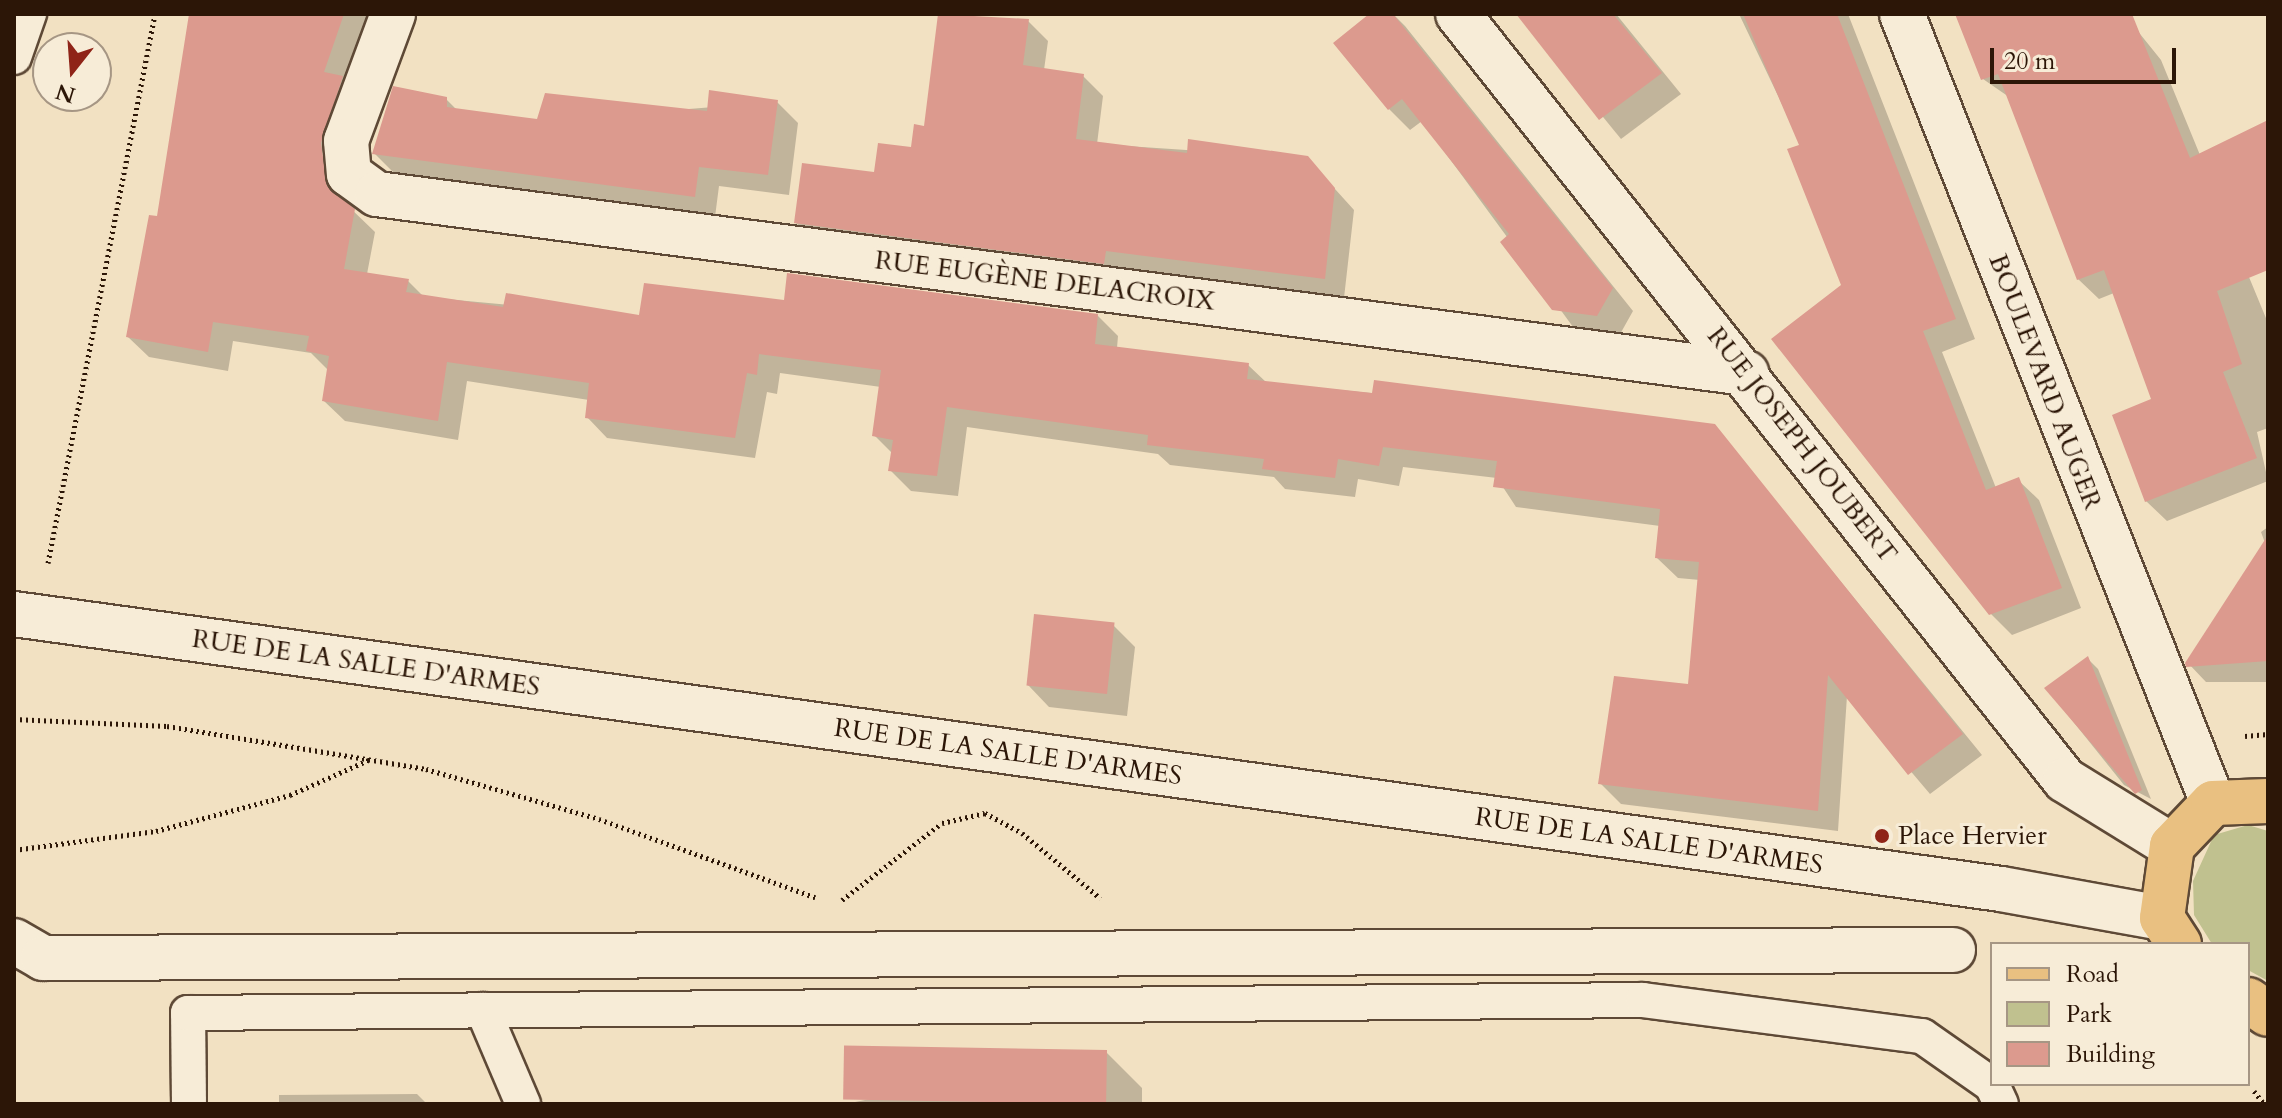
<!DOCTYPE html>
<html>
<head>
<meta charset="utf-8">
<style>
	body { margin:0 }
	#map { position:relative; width:2282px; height:1118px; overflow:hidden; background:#f2e1c2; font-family:Cardo,serif }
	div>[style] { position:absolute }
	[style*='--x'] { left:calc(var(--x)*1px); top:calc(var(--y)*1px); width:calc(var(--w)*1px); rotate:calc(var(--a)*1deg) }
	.green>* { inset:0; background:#c0c18f }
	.shadow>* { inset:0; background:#0003 }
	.building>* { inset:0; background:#dc9a8e; transform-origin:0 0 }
	.path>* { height:5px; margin-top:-2.5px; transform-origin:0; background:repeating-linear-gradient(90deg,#2c1607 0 2px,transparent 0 6px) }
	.roads { filter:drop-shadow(2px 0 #5e4936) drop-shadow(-2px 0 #5e4936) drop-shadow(0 2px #5e4936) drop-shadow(0 -2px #5e4936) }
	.lane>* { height:34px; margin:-17px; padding:0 17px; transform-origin:17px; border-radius:17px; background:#f7ecd7 }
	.street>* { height:44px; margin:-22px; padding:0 22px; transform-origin:22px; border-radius:22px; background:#f7ecd7 }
	.secondary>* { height:44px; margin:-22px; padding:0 22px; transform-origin:22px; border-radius:22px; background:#f7ecd7 }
	.primary>* { height:44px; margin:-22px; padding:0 22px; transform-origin:22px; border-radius:22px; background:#e9c081 }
	.dots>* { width:22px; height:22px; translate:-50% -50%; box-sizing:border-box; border:4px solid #f7ecd7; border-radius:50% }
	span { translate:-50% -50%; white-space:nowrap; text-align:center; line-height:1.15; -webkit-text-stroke:6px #f7ecd7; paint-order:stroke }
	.street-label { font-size:26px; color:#2c1607 }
	.poi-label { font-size:26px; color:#2c1607 }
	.left { translate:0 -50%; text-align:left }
	.frame { position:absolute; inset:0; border:16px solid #2c1607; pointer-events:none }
	.legend { position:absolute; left:1990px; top:942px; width:260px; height:144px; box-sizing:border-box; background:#f7ecd7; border:2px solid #a69684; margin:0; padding:10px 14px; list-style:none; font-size:24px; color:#2c1607 }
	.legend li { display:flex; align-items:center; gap:16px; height:40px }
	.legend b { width:40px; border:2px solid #a69684 }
	.north { position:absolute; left:32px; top:32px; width:80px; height:80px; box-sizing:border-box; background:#f7ecd7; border:2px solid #a69684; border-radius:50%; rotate:197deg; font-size:22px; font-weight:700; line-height:32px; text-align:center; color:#2c1607 }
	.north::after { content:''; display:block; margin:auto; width:28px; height:36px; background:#8f2418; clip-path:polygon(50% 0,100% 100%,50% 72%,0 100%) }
	.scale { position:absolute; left:1990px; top:48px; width:186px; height:36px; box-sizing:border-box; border:4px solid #2c1607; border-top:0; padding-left:10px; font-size:24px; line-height:28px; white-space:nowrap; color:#2c1607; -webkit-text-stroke:6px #f7ecd7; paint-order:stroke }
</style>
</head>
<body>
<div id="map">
	<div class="green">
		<div style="clip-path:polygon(2248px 825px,2268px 831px,2268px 981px,2248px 970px,2248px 944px,2212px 944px,2194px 915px,2193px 881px,2214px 835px)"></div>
	</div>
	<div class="shadow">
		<div style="clip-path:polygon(191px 14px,372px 14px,341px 165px,346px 204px,375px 232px,367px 274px,408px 281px,424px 297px,641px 317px,785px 302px,1097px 315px,1118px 336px,1117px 348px,1248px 365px,1267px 383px,1714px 426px,1982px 755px,1930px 794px,1847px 696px,1838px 831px,1621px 804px,1600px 783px,1690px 686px,1700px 580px,1678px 578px,1657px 558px,1660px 526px,1516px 507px,1497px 478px,1403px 467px,1399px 486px,1358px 479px,1355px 497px,1285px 489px,1274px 477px,1170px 465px,1158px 454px,967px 427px,958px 496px,911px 491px,890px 470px,893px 454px,874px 435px,881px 387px,780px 373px,777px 394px,767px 392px,755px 458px,607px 438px,587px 417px,589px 400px,467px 381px,458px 440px,345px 421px,324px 401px,329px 371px,311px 353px,233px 341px,228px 371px,149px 357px,128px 337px,159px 218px)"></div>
		<div style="clip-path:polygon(940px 14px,1028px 21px,1048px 41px,1044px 70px,1083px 76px,1103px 96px,1097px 144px,1307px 158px,1354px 210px,1344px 298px,816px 243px,796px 223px,913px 149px,926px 128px)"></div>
		<div style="clip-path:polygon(1372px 14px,1393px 14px,1405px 26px,1633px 311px,1619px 336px,1576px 331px,1422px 121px,1410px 130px,1389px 109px)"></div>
		<div style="clip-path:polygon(1519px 14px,1616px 14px,1681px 94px,1621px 139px)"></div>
		<div style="clip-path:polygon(1739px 14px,1848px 14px,1975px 339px,1942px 352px,1996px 488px,2018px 480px,2039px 500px,2081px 608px,2012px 635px,1991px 614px,1843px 285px,1802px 146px)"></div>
		<div style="clip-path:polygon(1958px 14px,2124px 14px,2161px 60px,2200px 155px,2268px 122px,2268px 233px,2237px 248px,2268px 323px,2268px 428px,2257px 432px,2268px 481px,2167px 521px,2146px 501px,2154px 400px,2114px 293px,2099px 299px,2078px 279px,2009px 97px,1983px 79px)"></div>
		<div style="clip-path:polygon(446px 99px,457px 110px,538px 121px,777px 102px,798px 123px,789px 195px,719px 186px,715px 217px,395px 174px,375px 154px)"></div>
		<div style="clip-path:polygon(2268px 527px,2268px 682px,2206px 682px,2187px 662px,2265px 543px,2261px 532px)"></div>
		<div style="clip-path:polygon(1113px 625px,1135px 647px,1127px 716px,1049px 707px,1028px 685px)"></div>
		<div style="clip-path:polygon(2088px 659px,2098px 669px,2151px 799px,2124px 785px,2047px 689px)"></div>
		<div style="clip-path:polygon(1106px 1052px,1142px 1088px,1142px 1104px,845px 1104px)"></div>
		<div style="clip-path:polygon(417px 1094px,427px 1104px,279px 1104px,279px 1095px)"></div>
	</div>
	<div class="building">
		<div style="clip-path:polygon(189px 14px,344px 14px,324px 72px,343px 76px,321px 143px,327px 186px,355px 209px,344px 269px,409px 279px,406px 292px,503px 307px,506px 293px,639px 315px,644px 283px,784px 300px,787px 273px,1098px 314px,1095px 344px,1249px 363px,1247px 379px,1372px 393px,1374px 380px,1715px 424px,1963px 734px,1908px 775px,1828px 675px,1818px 811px,1598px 784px,1614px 676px,1688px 684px,1699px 562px,1655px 558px,1660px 509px,1493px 487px,1497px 461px,1383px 447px,1379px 466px,1338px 459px,1335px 478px,1262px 469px,1264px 459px,1147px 445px,1148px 435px,947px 407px,937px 476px,888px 471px,893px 440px,872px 436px,881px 370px,759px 354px,757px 375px,747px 373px,735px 438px,585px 418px,589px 383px,447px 362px,438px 421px,322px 401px,329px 356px,306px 351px,309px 336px,213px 322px,208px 352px,126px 337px,149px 215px,157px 216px)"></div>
		<div style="clip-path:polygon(938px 14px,1029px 19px,1023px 65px,1084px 74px,1076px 139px,1187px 153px,1188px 139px,1308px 156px,1335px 188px,1325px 279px,1106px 251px,1104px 264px,794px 223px,802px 163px,874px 172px,878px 143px,911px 147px,914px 124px,924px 126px)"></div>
		<div style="clip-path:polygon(1369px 14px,1393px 14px,1613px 288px,1597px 316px,1552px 310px,1500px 242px,1509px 234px,1402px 99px,1388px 110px,1333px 43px)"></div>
		<div style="clip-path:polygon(1516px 14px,1613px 14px,1662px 73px,1599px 120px)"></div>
		<div style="clip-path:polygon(1743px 14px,1837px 14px,1956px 319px,1923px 331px,1986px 490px,2019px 477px,2062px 588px,1989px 615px,1771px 339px,1841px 285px,1787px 149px,1799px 145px)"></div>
		<div style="clip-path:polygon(1955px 14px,2132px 14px,2190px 158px,2268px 120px,2268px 270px,2217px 291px,2242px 364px,2223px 372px,2257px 458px,2145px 502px,2112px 415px,2151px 399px,2104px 270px,2077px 280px,1998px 74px,1981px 80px)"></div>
		<div style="clip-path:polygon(393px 86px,447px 97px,447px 107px,537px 119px,545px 93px,707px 111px,709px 90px,778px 100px,768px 175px,699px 167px,695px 197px,372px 154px)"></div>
		<div style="clip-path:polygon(2268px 535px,2268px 661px,2186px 667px,2185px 663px)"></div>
		<div style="left:1034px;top:614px;width:81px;height:72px;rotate:6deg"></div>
		<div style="clip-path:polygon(2088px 656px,2142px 790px,2135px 794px,2044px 688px)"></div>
		<div style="left:1107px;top:1050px;width:54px;height:263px;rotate:91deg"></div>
	</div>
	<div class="path">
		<div style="--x:48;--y:563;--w:559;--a:-78.97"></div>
		<div style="--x:14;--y:719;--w:153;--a:2.6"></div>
		<div style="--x:167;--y:726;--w:263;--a:9.4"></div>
		<div style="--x:426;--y:769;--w:180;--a:16.1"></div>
		<div style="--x:599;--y:819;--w:230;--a:19.9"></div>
		<div style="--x:2245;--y:736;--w:23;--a:-5"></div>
		<div style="--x:14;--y:850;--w:143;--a:-7.6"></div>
		<div style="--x:156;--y:831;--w:139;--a:-15"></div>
		<div style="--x:290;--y:795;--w:89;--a:-24"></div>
		<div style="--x:842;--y:900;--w:126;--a:-37.6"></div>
		<div style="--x:942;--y:823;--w:44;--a:-13.1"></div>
		<div style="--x:985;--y:813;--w:42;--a:28.4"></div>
		<div style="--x:1022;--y:833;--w:102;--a:39.8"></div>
		<div style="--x:2254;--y:1091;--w:16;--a:52"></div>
	</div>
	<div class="roads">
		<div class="lane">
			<div style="--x:14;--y:57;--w:46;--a:-70.8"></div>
			<div style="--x:483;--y:1010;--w:102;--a:66.9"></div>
			<div style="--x:189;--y:1104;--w:91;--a:-90.6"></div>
			<div style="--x:188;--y:1013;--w:1455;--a:-0.51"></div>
			<div style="--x:1643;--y:1000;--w:281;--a:7.4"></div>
			<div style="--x:1922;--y:1036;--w:85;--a:35"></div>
			<div style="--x:1992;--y:1085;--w:21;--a:65"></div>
		</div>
		<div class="street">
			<div style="--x:393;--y:14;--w:135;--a:110.3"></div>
			<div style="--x:346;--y:141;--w:33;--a:85"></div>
			<div style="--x:349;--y:174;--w:34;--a:36"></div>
			<div style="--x:377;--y:194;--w:1381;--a:7.45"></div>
			<div style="--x:1458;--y:14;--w:977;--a:51.61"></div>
			<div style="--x:2065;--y:780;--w:126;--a:31.7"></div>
			<div style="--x:14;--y:614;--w:2006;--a:7.88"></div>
			<div style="--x:2001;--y:889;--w:164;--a:10.2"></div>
			<div style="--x:14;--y:941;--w:34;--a:30"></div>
			<div style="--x:43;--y:958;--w:1910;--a:-0.24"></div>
		</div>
		<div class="secondary">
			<div style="--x:1902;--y:14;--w:848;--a:68.49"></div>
		</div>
		<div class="primary">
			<div style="--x:2179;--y:944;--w:31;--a:-123"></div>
			<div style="--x:2162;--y:918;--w:73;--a:-82.1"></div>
			<div style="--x:2172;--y:846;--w:59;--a:-46.4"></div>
			<div style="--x:2213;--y:803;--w:55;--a:-2.1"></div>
			<div style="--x:2248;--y:1000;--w:24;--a:35"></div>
		</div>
	</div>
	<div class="dots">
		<div style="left:1882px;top:836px;background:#8f2418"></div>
	</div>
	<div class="street-label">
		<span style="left:1045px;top:281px;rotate:7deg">RUE EUGÈNE DELACROIX</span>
		<span style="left:2045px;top:382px;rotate:69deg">BOULEVARD AUGER</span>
		<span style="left:1802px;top:445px;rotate:52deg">RUE JOSEPH JOUBERT</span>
		<span style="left:366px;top:663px;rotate:8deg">RUE DE LA SALLE D'ARMES</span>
		<span style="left:1008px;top:752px;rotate:8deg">RUE DE LA SALLE D'ARMES</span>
		<span style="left:1649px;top:841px;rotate:8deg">RUE DE LA SALLE D'ARMES</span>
	</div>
	<div class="poi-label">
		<span class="left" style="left:1898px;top:836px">Place Hervier</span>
	</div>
	<div class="frame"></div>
	<ul class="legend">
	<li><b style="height:10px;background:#e9c081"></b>Road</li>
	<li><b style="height:22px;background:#c0c18f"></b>Park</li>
	<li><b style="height:22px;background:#dc9a8e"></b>Building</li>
	</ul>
	<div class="north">N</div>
	<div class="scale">20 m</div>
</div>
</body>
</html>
